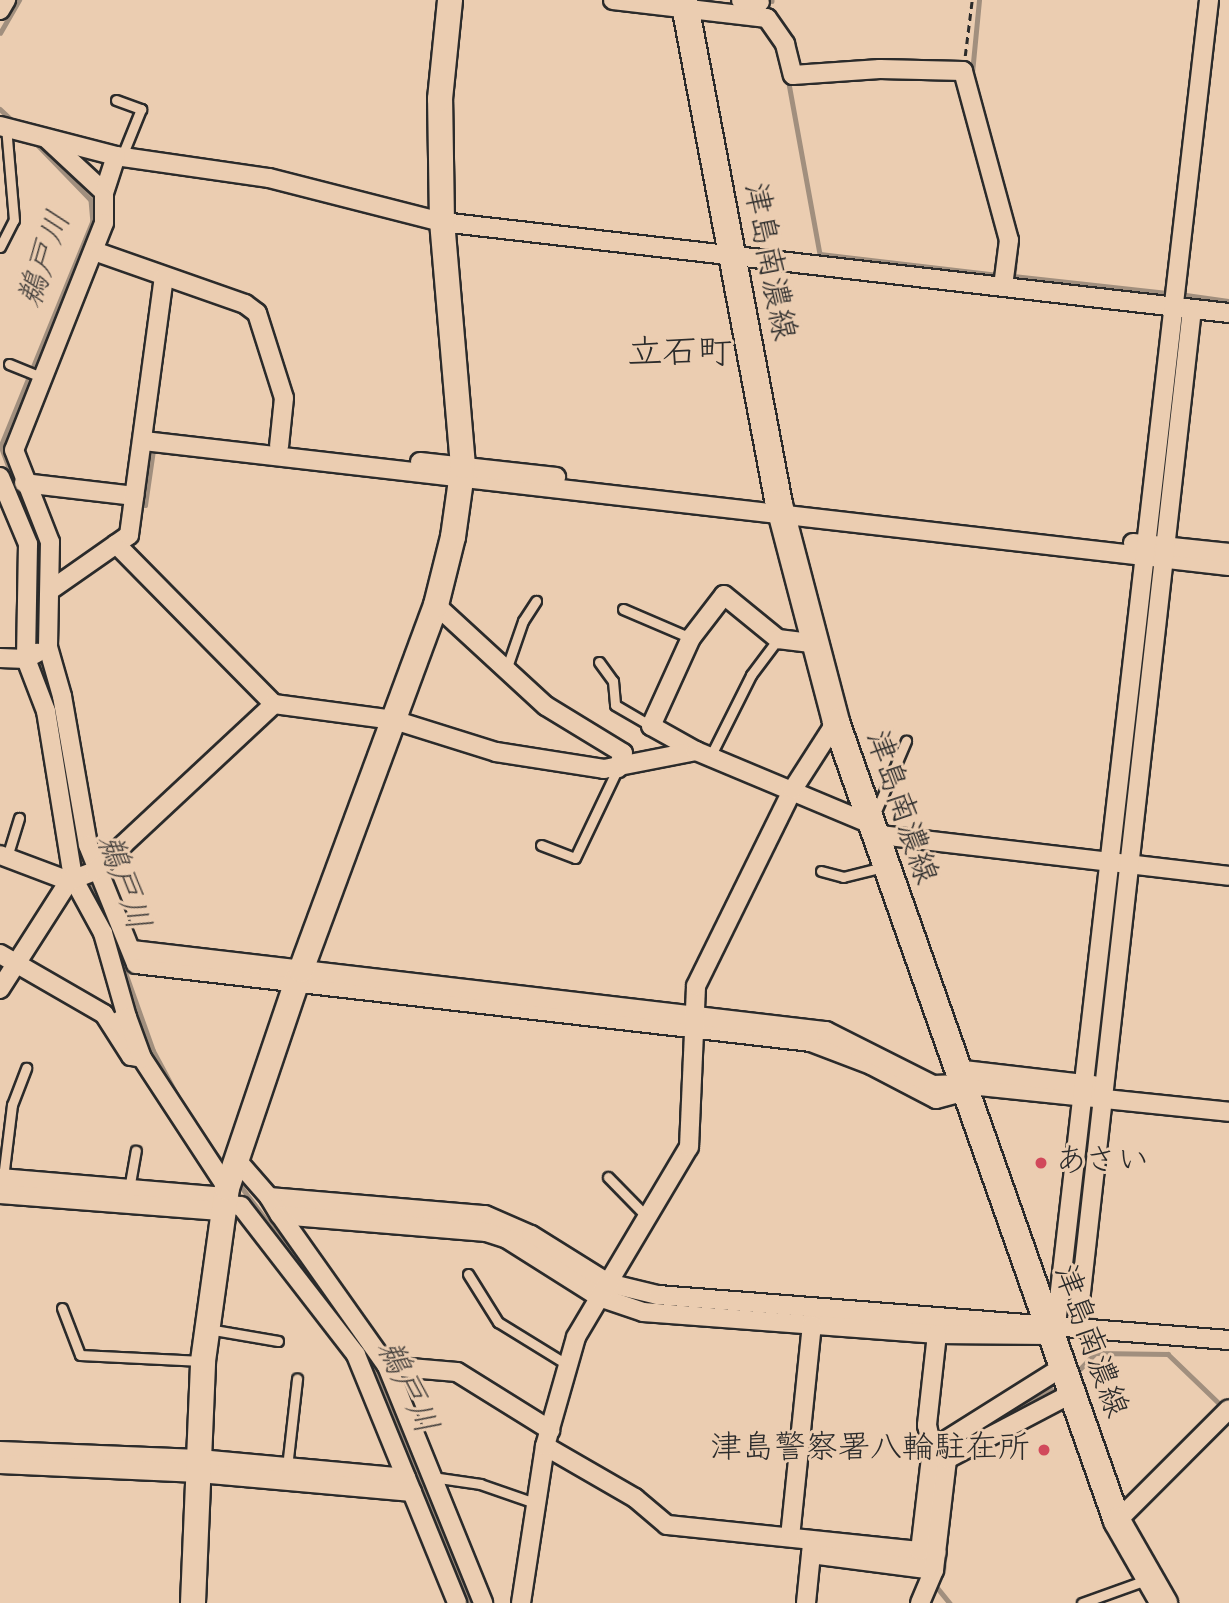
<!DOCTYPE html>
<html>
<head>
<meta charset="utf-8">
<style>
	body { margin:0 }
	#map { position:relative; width:1229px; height:1603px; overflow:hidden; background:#ebcdb1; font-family:"Indie Flower","Klee One",sans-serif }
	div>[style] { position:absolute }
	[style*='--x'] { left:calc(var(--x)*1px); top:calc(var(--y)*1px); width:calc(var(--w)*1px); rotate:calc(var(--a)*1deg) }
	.stream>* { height:4.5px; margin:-2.25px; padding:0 2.25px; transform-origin:2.25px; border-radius:2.25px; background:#a18f7e }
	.path>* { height:2.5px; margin-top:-1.25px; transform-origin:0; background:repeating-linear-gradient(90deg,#2b2b2b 0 7px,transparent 0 12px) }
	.roads { filter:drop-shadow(2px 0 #2b2b2b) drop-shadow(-2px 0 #2b2b2b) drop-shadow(0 2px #2b2b2b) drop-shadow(0 -2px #2b2b2b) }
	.lane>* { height:9px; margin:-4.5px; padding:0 4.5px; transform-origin:4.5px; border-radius:4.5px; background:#ebcdb1 }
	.street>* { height:18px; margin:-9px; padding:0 9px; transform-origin:9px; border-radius:9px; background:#ebcdb1 }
	.secondary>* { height:24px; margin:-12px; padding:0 12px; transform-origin:12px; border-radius:12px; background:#ebcdb1 }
	.primary>* { height:26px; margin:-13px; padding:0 13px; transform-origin:13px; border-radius:13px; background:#ebcdb1 }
	.dots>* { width:19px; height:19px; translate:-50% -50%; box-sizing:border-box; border:4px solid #ebcdb1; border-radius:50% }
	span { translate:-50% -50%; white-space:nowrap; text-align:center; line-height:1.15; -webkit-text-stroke:6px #ebcdb1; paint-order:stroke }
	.street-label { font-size:32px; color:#2b2b2b }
	.poi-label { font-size:32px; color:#2b2b2b }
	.left { translate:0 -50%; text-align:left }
	.right { translate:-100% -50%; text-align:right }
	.water-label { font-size:33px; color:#433f3c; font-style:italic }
	.quarter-label { font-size:35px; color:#2b2b2b }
</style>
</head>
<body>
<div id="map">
	<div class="stream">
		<div style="--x:772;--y:0;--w:1;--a:90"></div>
		<div style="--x:0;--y:33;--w:38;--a:-60"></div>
		<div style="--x:972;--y:73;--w:73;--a:-84.5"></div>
		<div style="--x:788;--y:78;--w:179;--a:79.7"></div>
		<div style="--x:820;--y:254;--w:181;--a:6.7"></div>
		<div style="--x:0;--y:109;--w:22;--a:43"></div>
		<div style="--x:35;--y:142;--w:81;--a:46"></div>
		<div style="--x:91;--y:200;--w:21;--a:85"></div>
		<div style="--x:93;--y:221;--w:243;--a:112.2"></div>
		<div style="--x:1;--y:446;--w:103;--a:69.4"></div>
		<div style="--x:37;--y:542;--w:107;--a:90.5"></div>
		<div style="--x:1016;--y:254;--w:22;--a:95"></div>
		<div style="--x:1014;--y:276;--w:156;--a:6.3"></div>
		<div style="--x:1186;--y:295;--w:43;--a:7.9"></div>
		<div style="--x:140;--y:504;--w:5;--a:11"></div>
		<div style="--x:145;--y:505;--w:56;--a:-81.7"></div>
		<div style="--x:39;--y:657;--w:55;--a:71.9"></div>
		<div style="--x:77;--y:835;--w:37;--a:79"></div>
		<div style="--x:87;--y:879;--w:34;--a:67"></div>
		<div style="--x:115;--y:943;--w:114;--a:70.4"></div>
		<div style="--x:153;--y:1050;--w:64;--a:61.8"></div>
		<div style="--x:205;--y:1139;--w:34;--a:53"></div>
		<div style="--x:237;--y:1181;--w:218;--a:53"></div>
		<div style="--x:368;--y:1355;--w:268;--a:67.8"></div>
		<div style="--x:620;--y:1295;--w:36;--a:13"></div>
		<div style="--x:664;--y:1304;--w:19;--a:6"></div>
		<div style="--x:1085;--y:1319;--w:11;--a:5"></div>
		<div style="--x:1096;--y:1320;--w:4;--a:90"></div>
		<div style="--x:1076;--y:1373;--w:28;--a:-46"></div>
		<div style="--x:1095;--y:1353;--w:73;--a:0.8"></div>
		<div style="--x:1168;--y:1354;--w:72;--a:43.9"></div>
		<div style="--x:964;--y:1439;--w:100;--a:-29.9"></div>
		<div style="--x:943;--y:1572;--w:32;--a:-85"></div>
		<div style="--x:936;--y:1586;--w:22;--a:51"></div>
	</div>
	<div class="path">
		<div style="--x:965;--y:56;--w:56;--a:-82.9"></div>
	</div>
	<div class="roads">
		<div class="lane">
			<div style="--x:116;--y:100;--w:27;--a:20"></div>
			<div style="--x:141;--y:109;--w:51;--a:112"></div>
			<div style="--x:0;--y:247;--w:30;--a:-63"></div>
			<div style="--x:14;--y:220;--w:93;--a:-94.9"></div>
			<div style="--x:9;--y:364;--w:35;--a:22"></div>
			<div style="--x:623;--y:609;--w:74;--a:23.1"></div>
			<div style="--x:599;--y:662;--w:24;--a:54"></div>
			<div style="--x:613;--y:681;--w:24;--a:85"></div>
			<div style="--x:615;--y:705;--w:42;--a:30.3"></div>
			<div style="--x:506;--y:670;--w:52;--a:-70.9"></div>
			<div style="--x:523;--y:621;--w:24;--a:-57"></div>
			<div style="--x:710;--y:757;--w:92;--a:-63.4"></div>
			<div style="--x:751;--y:675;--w:45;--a:-53.1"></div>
			<div style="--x:874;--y:816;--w:82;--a:-66.9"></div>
			<div style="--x:541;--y:845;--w:36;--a:21"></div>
			<div style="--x:575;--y:858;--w:100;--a:-64.5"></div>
			<div style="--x:7;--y:857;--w:41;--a:-72.9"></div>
			<div style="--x:821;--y:871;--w:23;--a:15"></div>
			<div style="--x:843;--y:877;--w:41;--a:-14"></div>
			<div style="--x:608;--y:1177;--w:57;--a:45.7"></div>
			<div style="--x:3;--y:1178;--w:74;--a:-83"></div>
			<div style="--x:12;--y:1105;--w:40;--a:-69"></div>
			<div style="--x:129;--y:1189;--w:39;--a:-80"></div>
			<div style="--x:468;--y:1274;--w:57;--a:58"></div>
			<div style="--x:498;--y:1322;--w:82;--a:31.6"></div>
			<div style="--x:62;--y:1308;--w:50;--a:69"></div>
			<div style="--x:80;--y:1355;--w:122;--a:2.8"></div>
			<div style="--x:208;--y:1329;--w:71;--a:9.7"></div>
			<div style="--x:287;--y:1467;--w:89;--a:-83.5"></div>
			<div style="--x:432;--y:1477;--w:49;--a:8.3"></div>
			<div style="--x:480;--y:1484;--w:58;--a:19.1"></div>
			<div style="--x:1082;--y:1603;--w:68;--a:-19.8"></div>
		</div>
		<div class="street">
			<div style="--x:613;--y:0;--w:155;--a:6.7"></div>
			<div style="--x:767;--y:18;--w:32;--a:55"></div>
			<div style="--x:785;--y:44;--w:32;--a:76"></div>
			<div style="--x:793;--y:75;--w:87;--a:-3.9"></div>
			<div style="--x:880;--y:69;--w:83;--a:1.4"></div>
			<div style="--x:963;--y:71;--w:175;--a:74.8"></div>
			<div style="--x:1009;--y:240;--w:46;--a:97.4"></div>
			<div style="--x:741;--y:0;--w:19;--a:6"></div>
			<div style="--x:0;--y:10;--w:12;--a:-59"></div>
			<div style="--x:0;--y:126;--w:120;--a:14.5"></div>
			<div style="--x:116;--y:156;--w:155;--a:8.2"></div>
			<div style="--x:269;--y:178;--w:179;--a:14.3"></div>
			<div style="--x:442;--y:222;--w:792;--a:6.6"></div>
			<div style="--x:47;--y:139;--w:78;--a:42.9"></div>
			<div style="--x:116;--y:156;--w:38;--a:108"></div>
			<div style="--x:104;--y:192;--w:31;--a:90"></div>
			<div style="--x:104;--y:223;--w:244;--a:111.6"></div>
			<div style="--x:14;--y:450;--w:99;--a:68.6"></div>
			<div style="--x:50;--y:542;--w:105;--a:91.1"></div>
			<div style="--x:48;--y:647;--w:51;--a:74.1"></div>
			<div style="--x:62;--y:696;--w:151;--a:80.1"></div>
			<div style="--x:88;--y:845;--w:128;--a:68"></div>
			<div style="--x:136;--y:964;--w:679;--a:6.59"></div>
			<div style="--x:811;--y:1042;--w:64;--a:21"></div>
			<div style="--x:871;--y:1065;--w:73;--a:27.6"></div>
			<div style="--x:936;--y:1099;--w:28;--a:-15"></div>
			<div style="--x:94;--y:251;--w:160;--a:19.3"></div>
			<div style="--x:245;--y:304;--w:15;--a:37"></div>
			<div style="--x:257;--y:313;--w:89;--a:72.4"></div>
			<div style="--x:284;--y:398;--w:48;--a:95.9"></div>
			<div style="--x:144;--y:441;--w:1092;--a:6.57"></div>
			<div style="--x:420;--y:462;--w:137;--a:6.3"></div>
			<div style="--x:0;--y:477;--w:73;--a:67.3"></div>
			<div style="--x:28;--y:544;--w:115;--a:91"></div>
			<div style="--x:26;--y:659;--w:56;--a:69"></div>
			<div style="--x:46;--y:711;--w:169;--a:80.8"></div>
			<div style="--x:73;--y:878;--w:63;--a:61.4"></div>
			<div style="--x:103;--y:933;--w:87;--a:74.1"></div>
			<div style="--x:24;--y:483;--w:111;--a:6.7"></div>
			<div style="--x:1133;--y:543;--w:97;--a:5.9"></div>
			<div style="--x:116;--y:544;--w:225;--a:45.4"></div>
			<div style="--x:52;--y:589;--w:94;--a:-35"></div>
			<div style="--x:129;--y:535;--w:260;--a:-82.3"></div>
			<div style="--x:436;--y:605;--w:149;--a:42.6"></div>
			<div style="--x:546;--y:706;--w:90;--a:31.4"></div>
			<div style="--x:623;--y:753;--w:16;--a:108"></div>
			<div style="--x:0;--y:658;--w:26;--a:2"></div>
			<div style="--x:26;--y:659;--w:13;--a:-29"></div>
			<div style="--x:696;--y:751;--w:51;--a:-150.9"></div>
			<div style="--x:651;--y:726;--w:97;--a:-65.6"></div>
			<div style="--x:691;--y:638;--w:54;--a:-52.5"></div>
			<div style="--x:724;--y:595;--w:70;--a:39.2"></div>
			<div style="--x:778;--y:639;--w:35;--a:7"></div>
			<div style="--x:872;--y:834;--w:359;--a:6.7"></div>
			<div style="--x:0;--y:855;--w:74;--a:20.6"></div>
			<div style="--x:132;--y:950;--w:699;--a:6.66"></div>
			<div style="--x:826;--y:1031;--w:120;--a:26.8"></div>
			<div style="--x:933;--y:1085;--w:27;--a:-2"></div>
			<div style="--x:960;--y:1084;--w:270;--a:5.9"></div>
			<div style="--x:0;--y:954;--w:120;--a:30"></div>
			<div style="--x:104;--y:1014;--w:50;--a:57.3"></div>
			<div style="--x:131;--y:1056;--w:11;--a:10"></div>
			<div style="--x:142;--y:1058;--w:155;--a:56.8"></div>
			<div style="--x:0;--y:989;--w:128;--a:-57.4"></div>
			<div style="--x:69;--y:881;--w:28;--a:-21"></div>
			<div style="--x:95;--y:871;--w:245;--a:-43"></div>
			<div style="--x:274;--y:704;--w:121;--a:7.6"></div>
			<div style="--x:394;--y:720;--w:107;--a:17.4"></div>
			<div style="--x:496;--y:752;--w:109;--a:8.9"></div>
			<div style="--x:604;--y:769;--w:94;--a:-11.1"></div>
			<div style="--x:696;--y:751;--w:186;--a:22.7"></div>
			<div style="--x:117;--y:1022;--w:11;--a:-27"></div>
			<div style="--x:127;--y:1017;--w:44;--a:69.9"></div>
			<div style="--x:955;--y:1069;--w:140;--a:6.6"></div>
			<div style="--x:235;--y:1158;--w:52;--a:48.9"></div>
			<div style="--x:269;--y:1197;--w:217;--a:4.8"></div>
			<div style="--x:485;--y:1215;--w:50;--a:23.5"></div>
			<div style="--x:531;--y:1235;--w:91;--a:31.9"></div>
			<div style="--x:608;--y:1283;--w:51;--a:13.5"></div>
			<div style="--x:658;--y:1295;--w:573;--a:4.51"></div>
			<div style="--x:0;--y:1178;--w:226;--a:4.8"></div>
			<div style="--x:0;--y:1194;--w:224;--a:4.4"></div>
			<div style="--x:269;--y:1197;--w:21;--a:59"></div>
			<div style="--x:280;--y:1215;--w:207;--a:4.7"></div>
			<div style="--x:486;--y:1232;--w:22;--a:18"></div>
			<div style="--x:507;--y:1239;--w:109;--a:32.2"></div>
			<div style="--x:599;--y:1297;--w:46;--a:18.8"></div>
			<div style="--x:643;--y:1312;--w:295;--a:4.3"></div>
			<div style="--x:937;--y:1334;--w:112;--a:0.5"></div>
			<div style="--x:224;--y:1204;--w:17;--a:7"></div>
			<div style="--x:241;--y:1206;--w:188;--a:52.3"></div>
			<div style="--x:356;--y:1355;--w:268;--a:67.8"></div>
			<div style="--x:280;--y:1215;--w:185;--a:54.7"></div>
			<div style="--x:387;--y:1366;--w:256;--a:67.9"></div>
			<div style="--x:1046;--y:1326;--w:15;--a:-42"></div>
			<div style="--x:1057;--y:1316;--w:1325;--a:-83.41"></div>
			<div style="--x:1077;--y:1328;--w:1025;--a:-83.56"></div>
			<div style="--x:937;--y:1334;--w:92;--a:96.3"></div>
			<div style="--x:927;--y:1425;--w:25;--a:78"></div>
			<div style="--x:932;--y:1449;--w:152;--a:-32.1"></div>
			<div style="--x:387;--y:1366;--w:70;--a:4.9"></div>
			<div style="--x:457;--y:1372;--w:110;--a:31.9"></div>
			<div style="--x:545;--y:1446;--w:104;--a:30"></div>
			<div style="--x:635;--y:1498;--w:42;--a:40.2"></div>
			<div style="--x:667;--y:1525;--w:271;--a:5.9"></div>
			<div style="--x:0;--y:1451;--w:199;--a:2.3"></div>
			<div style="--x:199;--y:1459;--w:208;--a:5.2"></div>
			<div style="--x:0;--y:1464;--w:199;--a:2.6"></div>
			<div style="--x:199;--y:1473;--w:214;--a:5.1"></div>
			<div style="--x:1117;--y:1521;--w:158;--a:-45"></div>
			<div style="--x:790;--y:1537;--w:213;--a:-84.1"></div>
			<div style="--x:920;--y:1551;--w:103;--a:-83.3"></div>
			<div style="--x:811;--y:1554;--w:124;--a:7.4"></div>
			<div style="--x:521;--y:1603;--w:159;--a:-81.3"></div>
			<div style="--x:545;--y:1446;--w:113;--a:-74.1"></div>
			<div style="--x:576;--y:1337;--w:221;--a:-59.3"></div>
			<div style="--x:689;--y:1147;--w:161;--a:-87.5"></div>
			<div style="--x:696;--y:986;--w:220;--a:-63.8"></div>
			<div style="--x:793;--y:789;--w:80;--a:-57.3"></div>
			<div style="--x:806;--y:1603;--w:59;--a:-84.2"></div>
			<div style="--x:920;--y:1603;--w:36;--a:-67"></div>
			<div style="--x:934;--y:1570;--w:112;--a:-83.3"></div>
			<div style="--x:947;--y:1459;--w:140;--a:-27.7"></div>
		</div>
		<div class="secondary">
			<div style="--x:193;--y:1603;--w:242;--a:-87.6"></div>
			<div style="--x:203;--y:1361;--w:175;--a:-82.1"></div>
			<div style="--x:227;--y:1188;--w:230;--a:-71.3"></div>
			<div style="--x:301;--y:970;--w:389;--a:-69.7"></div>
			<div style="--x:436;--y:605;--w:70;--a:-76"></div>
			<div style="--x:453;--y:537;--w:72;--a:-82"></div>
			<div style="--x:463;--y:466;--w:245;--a:-94.9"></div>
			<div style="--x:442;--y:222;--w:123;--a:-90.9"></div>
			<div style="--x:440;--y:99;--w:100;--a:-84.2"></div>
		</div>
		<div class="primary">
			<div style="--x:684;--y:0;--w:513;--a:79.33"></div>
			<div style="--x:779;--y:504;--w:225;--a:75.3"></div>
			<div style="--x:836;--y:722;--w:847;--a:70.62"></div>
			<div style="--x:1117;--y:1521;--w:95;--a:60.2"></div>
		</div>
	</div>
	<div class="dots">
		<div style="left:1041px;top:1163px;background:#d1495b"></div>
		<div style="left:1044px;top:1450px;background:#d1495b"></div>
	</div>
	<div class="street-label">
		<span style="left:767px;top:262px;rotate:79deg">津島南濃線</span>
		<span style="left:899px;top:808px;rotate:71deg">津島南濃線</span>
		<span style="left:1088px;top:1342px;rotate:70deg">津島南濃線</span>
	</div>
	<div class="poi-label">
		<span class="left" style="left:1055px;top:1163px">あさい</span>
		<span class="right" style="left:1030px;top:1450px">津島警察署八輪駐在所</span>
	</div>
	<div class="water-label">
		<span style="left:47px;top:260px;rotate:-71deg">鵜戸川</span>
		<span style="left:121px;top:883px;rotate:71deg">鵜戸川</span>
		<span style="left:405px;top:1388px;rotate:65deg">鵜戸川</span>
	</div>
	<div class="quarter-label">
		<span style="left:680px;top:355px">立石町</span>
	</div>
</div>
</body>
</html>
